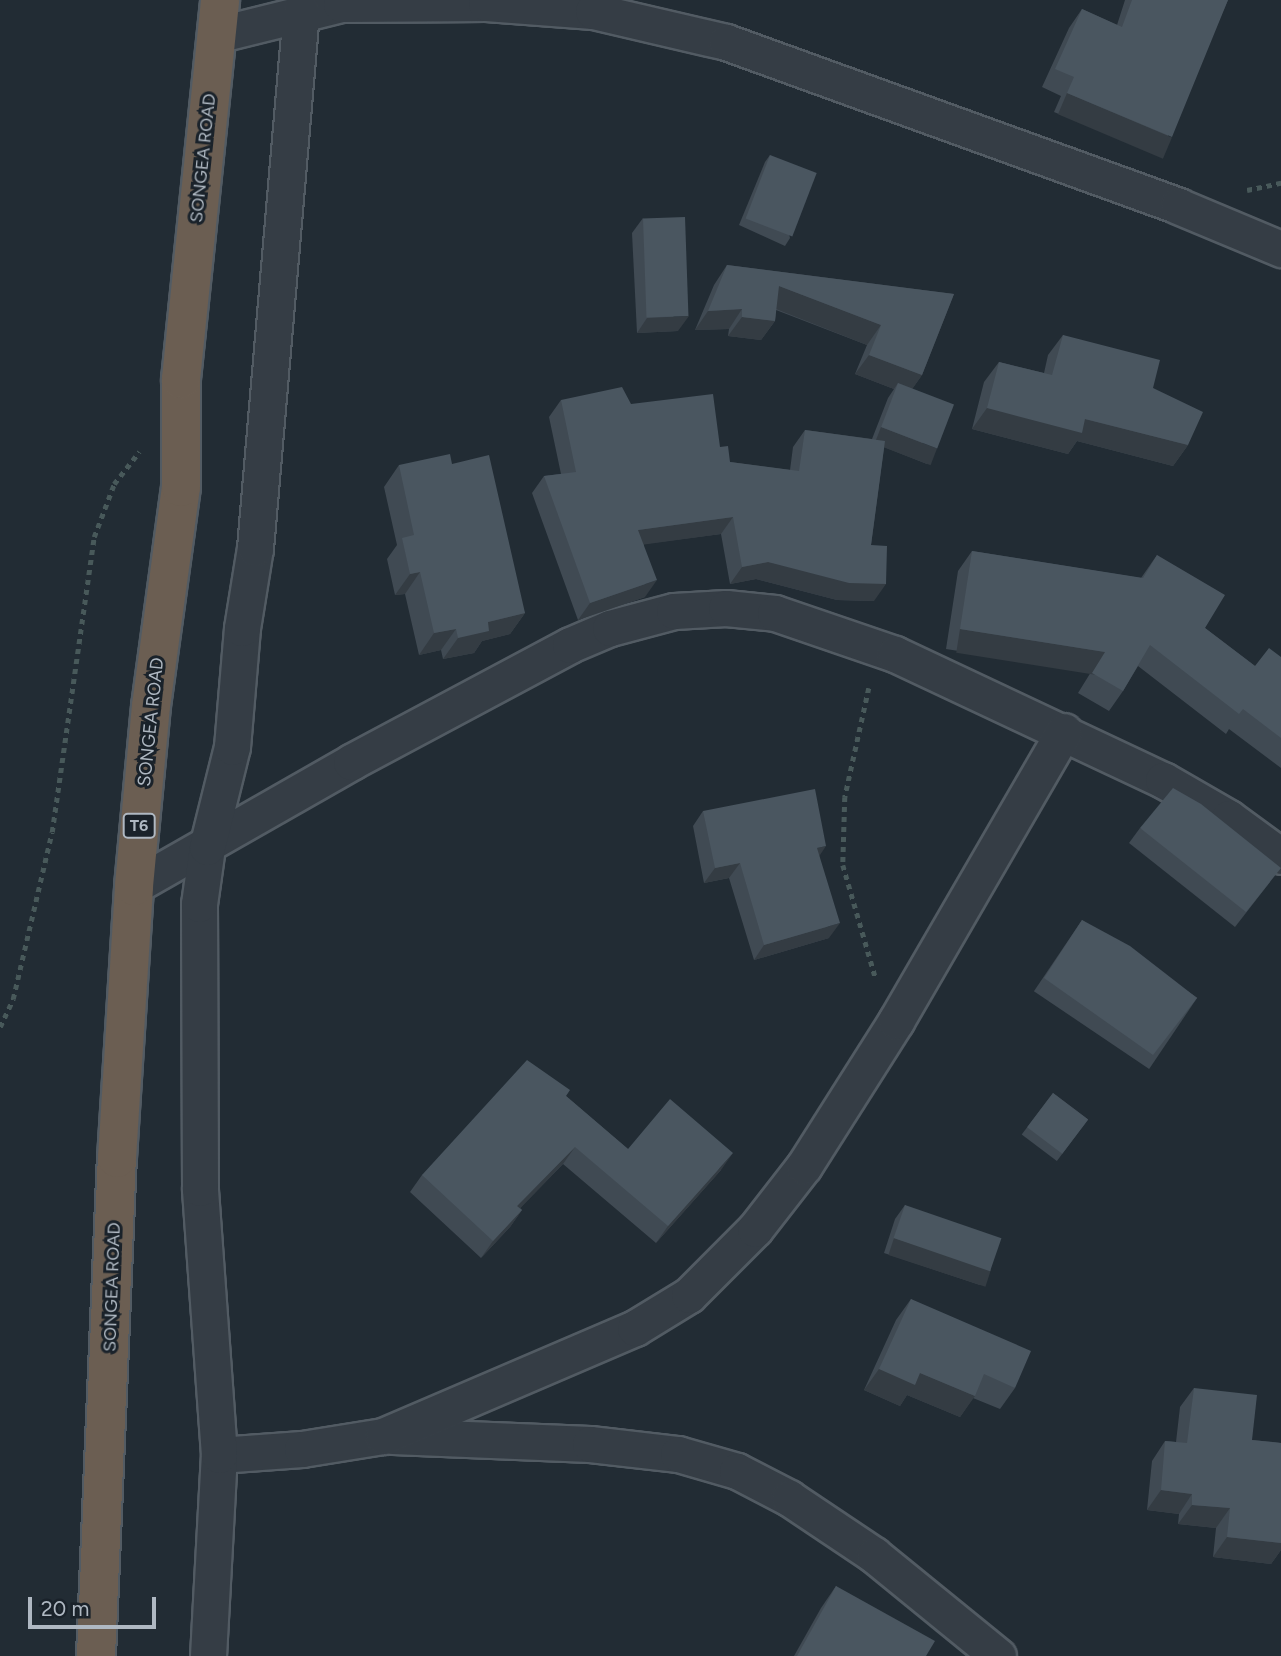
<!DOCTYPE html>
<html>
<head>
<meta charset="utf-8">
<style>
	body { margin:0 }
	#map { position:relative; width:1281px; height:1656px; overflow:hidden; background:#222c34; font-family:Figtree,sans-serif }
	div>[style] { position:absolute }
	[style*='--x'] { left:calc(var(--x)*1px); top:calc(var(--y)*1px); width:calc(var(--w)*1px); rotate:calc(var(--a)*1deg) }
	.path>* { height:4.5px; margin-top:-2.25px; transform-origin:0; background:repeating-linear-gradient(90deg,#48595a 0 5px,transparent 0 10px) }
	.roads { filter:drop-shadow(2px 0 #525b63) drop-shadow(-2px 0 #525b63) drop-shadow(0 2px #525b63) drop-shadow(0 -2px #525b63) }
	.street>* { height:35px; margin:-17.5px; padding:0 17.5px; transform-origin:17.5px; border-radius:17.5px; background:#353d45 }
	.highway>* { height:38px; margin:-19px; padding:0 19px; transform-origin:19px; border-radius:19px; background:#6b5e52 }
	.wall>* { inset:0; background:#404a53; transform-origin:0 0 }
	.shaded-wall>* { inset:0; background:#343c43; transform-origin:0 0 }
	.building>* { inset:0; background:#4a5660; transform-origin:0 0 }
	span { translate:-50% -50%; white-space:nowrap; text-align:center; line-height:1.15; -webkit-text-stroke:6px #1a222a; paint-order:stroke }
	.shield-label span { padding:2px 5px; background:#1a222a; border:2px solid; border-radius:5px; -webkit-text-stroke-width:0 }
	.shield-label { font-size:16px; color:#afb8c2; font-weight:700 }
	.street-label { font-size:18px; color:#afb8c2 }
	.scale { position:absolute; left:28px; top:1597px; width:128px; height:32px; box-sizing:border-box; border:4px solid #afb8c2; border-top:0; padding-left:9px; font-size:21px; line-height:24px; white-space:nowrap; color:#afb8c2; -webkit-text-stroke:5px #1a222a; paint-order:stroke }
</style>
</head>
<body>
<div id="map">
	<div class="path">
		<div style="--x:1247;--y:190;--w:35;--a:-12"></div>
		<div style="--x:869;--y:688;--w:112;--a:102.4"></div>
		<div style="--x:845;--y:797;--w:68;--a:91.7"></div>
		<div style="--x:843;--y:865;--w:116;--a:73.9"></div>
		<div style="--x:0;--y:1027;--w:31;--a:-65"></div>
		<div style="--x:13;--y:999;--w:171;--a:-76.9"></div>
		<div style="--x:52;--y:832;--w:298;--a:-81.9"></div>
		<div style="--x:94;--y:537;--w:57;--a:-69.3"></div>
		<div style="--x:114;--y:484;--w:41;--a:-52"></div>
	</div>
	<div class="roads">
		<div class="street">
			<div style="--x:216;--y:35;--w:129;--a:-13.9"></div>
			<div style="--x:341;--y:4;--w:145;--a:-0.4"></div>
			<div style="--x:486;--y:3;--w:107;--a:4.3"></div>
			<div style="--x:593;--y:11;--w:137;--a:13.1"></div>
			<div style="--x:726;--y:42;--w:481;--a:19.9"></div>
			<div style="--x:1178;--y:206;--w:112;--a:22.7"></div>
			<div style="--x:134;--y:886;--w:250;--a:-29.7"></div>
			<div style="--x:351;--y:762;--w:248;--a:-28.1"></div>
			<div style="--x:570;--y:645;--w:43;--a:-23"></div>
			<div style="--x:610;--y:628;--w:66;--a:-14.9"></div>
			<div style="--x:674;--y:611;--w:52;--a:-3.3"></div>
			<div style="--x:726;--y:608;--w:49;--a:5.8"></div>
			<div style="--x:775;--y:613;--w:127;--a:18.9"></div>
			<div style="--x:895;--y:654;--w:296;--a:25.2"></div>
			<div style="--x:1163;--y:780;--w:76;--a:29.9"></div>
			<div style="--x:1229;--y:818;--w:64;--a:36.2"></div>
			<div style="--x:393;--y:1436;--w:197;--a:2.3"></div>
			<div style="--x:590;--y:1444;--w:89;--a:6.5"></div>
			<div style="--x:678;--y:1454;--w:61;--a:16.1"></div>
			<div style="--x:737;--y:1471;--w:59;--a:27.4"></div>
			<div style="--x:789;--y:1498;--w:102;--a:33.8"></div>
			<div style="--x:874;--y:1555;--w:160;--a:39.2"></div>
			<div style="--x:219;--y:1455;--w:83;--a:-4.1"></div>
			<div style="--x:302;--y:1449;--w:82;--a:-9.1"></div>
			<div style="--x:383;--y:1436;--w:274;--a:-23.2"></div>
			<div style="--x:635;--y:1328;--w:63;--a:-31.4"></div>
			<div style="--x:689;--y:1295;--w:93;--a:-45"></div>
			<div style="--x:755;--y:1229;--w:80;--a:-52.1"></div>
			<div style="--x:804;--y:1166;--w:172;--a:-57.6"></div>
			<div style="--x:896;--y:1021;--w:335;--a:-59.9"></div>
			<div style="--x:208;--y:1656;--w:201;--a:-86.9"></div>
			<div style="--x:219;--y:1455;--w:268;--a:-94.1"></div>
			<div style="--x:200;--y:1188;--w:284;--a:-90.2"></div>
			<div style="--x:199;--y:904;--w:58;--a:-82"></div>
			<div style="--x:207;--y:847;--w:103;--a:-76"></div>
			<div style="--x:232;--y:747;--w:119;--a:-85.2"></div>
			<div style="--x:242;--y:628;--w:81;--a:-80.8"></div>
			<div style="--x:255;--y:548;--w:539;--a:-85.1"></div>
		</div>
		<div class="highway">
			<div style="--x:96;--y:1656;--w:498;--a:-87.6"></div>
			<div style="--x:117;--y:1158;--w:273;--a:-86.4"></div>
			<div style="--x:134;--y:886;--w:181;--a:-84.6"></div>
			<div style="--x:151;--y:706;--w:221;--a:-82.2"></div>
			<div style="--x:181;--y:487;--w:108;--a:-90"></div>
			<div style="--x:181;--y:379;--w:381;--a:-84.1"></div>
		</div>
	</div>
	<div class="wall">
		<div style="clip-path:polygon(1125px 0,1228px 0,1159px 156px,1054px 112px,1061px 96px,1042px 87px,1069px 28px,1082px 9px,1117px 25px)"></div>
		<div style="clip-path:polygon(770px 155px,790px 238px,785px 246px,739px 225px,765px 162px)"></div>
		<div style="clip-path:polygon(643px 218px,678px 331px,637px 333px,632px 233px)"></div>
		<div style="clip-path:polygon(727px 265px,954px 294px,922px 375px,912px 389px,927px 464px,884px 447px,871px 545px,874px 601px,837px 600px,756px 579px,730px 584px,721px 534px,644px 544px,645px 597px,578px 620px,532px 493px,544px 476px,561px 474px,549px 417px,561px 400px,631px 404px,720px 447px,730px 462px,790px 470px,793px 447px,805px 430px,872px 439px,888px 398px,894px 389px,855px 374px,867px 345px,776px 310px,775px 321px,761px 340px,728px 336px,729px 329px,695px 330px,714px 285px)"></div>
		<div style="clip-path:polygon(1063px 335px,1153px 388px,1188px 445px,1173px 466px,1077px 441px,1068px 454px,972px 429px,984px 382px,999px 362px,1044px 373px,1048px 355px)"></div>
		<div style="clip-path:polygon(452px 464px,525px 613px,510px 634px,482px 641px,474px 653px,443px 659px,441px 650px,419px 655px,405px 594px,395px 595px,387px 559px,397px 545px,384px 487px,399px 465px)"></div>
		<div style="clip-path:polygon(972px 551px,1141px 578px,1157px 555px,1205px 628px,1255px 666px,1281px 657px,1281px 768px,1229px 729px,1226px 734px,1138px 666px,1123px 691px,1109px 711px,1078px 693px,1091px 672px,946px 649px,958px 571px)"></div>
		<div style="clip-path:polygon(703px 811px,819px 855px,829px 938px,754px 960px,729px 878px,704px 883px,693px 826px)"></div>
		<div style="clip-path:polygon(1140px 828px,1270px 882px,1235px 927px,1129px 843px)"></div>
		<div style="left:1082px;top:920px;width:139px;height:86px;rotate:34deg"></div>
		<div style="left:1053px;top:1093px;width:44px;height:52px;rotate:37deg"></div>
		<div style="clip-path:polygon(566px 1096px,628px 1149px,721px 1170px,656px 1243px,563px 1164px,520px 1208px,522px 1210px,510px 1227px,481px 1258px,410px 1192px,422px 1175px)"></div>
		<div style="clip-path:polygon(905px 1205px,991px 1270px,980px 1285px,884px 1253px,895px 1219px)"></div>
		<div style="clip-path:polygon(911px 1299px,1015px 1388px,1000px 1409px,973px 1398px,960px 1417px,907px 1395px,900px 1406px,864px 1390px,896px 1320px)"></div>
		<div style="clip-path:polygon(1194px 1388px,1252px 1440px,1281px 1443px,1281px 1550px,1271px 1564px,1213px 1557px,1216px 1528px,1178px 1524px,1179px 1514px,1147px 1510px,1152px 1461px,1165px 1441px,1176px 1442px,1180px 1407px)"></div>
		<div style="clip-path:polygon(836px 1586px,926px 1656px,794px 1656px,821px 1608px)"></div>
	</div>
	<div class="shaded-wall">
		<div style="left:1067px;top:93px;width:114px;height:23px;rotate:23deg"></div>
		<div style="clip-path:polygon(779px 286px,881px 325px,867px 345px,766px 305px)"></div>
		<div style="clip-path:polygon(742px 309px,729px 329px,695px 330px,708px 311px)"></div>
		<div style="clip-path:polygon(689px 316px,678px 331px,637px 333px,647px 318px)"></div>
		<div style="clip-path:polygon(742px 317px,775px 321px,761px 340px,728px 336px)"></div>
		<div style="clip-path:polygon(869px 355px,922px 375px,908px 395px,898px 383px,894px 389px,855px 374px)"></div>
		<div style="clip-path:polygon(987px 408px,1085px 419px,1188px 445px,1173px 466px,1077px 441px,1068px 454px,972px 429px)"></div>
		<div style="left:881px;top:427px;width:60px;height:18px;rotate:21deg"></div>
		<div style="clip-path:polygon(733px 517px,721px 534px,626px 547px,638px 530px)"></div>
		<div style="clip-path:polygon(768px 562px,886px 584px,874px 601px,837px 600px,756px 579px,730px 584px,742px 567px)"></div>
		<div style="clip-path:polygon(420px 572px,405px 594px,395px 595px,410px 574px)"></div>
		<div style="clip-path:polygon(657px 580px,645px 597px,578px 620px,590px 603px)"></div>
		<div style="clip-path:polygon(525px 613px,510px 634px,482px 641px,474px 653px,443px 659px,458px 638px,488px 622px)"></div>
		<div style="clip-path:polygon(456px 629px,441px 650px,419px 655px,434px 633px)"></div>
		<div style="left:960px;top:629px;width:147px;height:24px;rotate:9deg"></div>
		<div style="clip-path:polygon(826px 846px,816px 861px,817px 848px)"></div>
		<div style="clip-path:polygon(740px 863px,729px 878px,704px 883px,715px 868px)"></div>
		<div style="clip-path:polygon(840px 923px,829px 938px,754px 960px,764px 945px)"></div>
		<div style="clip-path:polygon(575px 1147px,563px 1164px,506px 1223px,517px 1206px)"></div>
		<div style="clip-path:polygon(733px 1153px,721px 1170px,656px 1243px,668px 1226px)"></div>
		<div style="clip-path:polygon(522px 1210px,510px 1227px,481px 1258px,493px 1241px)"></div>
		<div style="left:894px;top:1238px;width:102px;height:18px;rotate:18deg"></div>
		<div style="clip-path:polygon(879px 1369px,920px 1373px,975px 1396px,960px 1417px,907px 1395px,900px 1406px,864px 1390px)"></div>
		<div style="clip-path:polygon(1161px 1490px,1192px 1494px,1179px 1514px,1147px 1510px)"></div>
		<div style="clip-path:polygon(1192px 1505px,1230px 1508px,1216px 1528px,1178px 1524px)"></div>
		<div style="clip-path:polygon(1227px 1537px,1281px 1543px,1281px 1550px,1271px 1564px,1213px 1557px)"></div>
	</div>
	<div class="building">
		<div style="clip-path:polygon(1132px 0,1228px 0,1172px 137px,1067px 93px,1074px 77px,1055px 69px,1082px 9px,1122px 27px)"></div>
		<div style="left:770px;top:155px;width:50px;height:68px;rotate:21deg"></div>
		<div style="left:685px;top:217px;width:99px;height:42px;rotate:88deg"></div>
		<div style="clip-path:polygon(727px 265px,954px 294px,922px 375px,869px 355px,881px 325px,779px 286px,775px 321px,742px 317px,742px 309px,708px 311px)"></div>
		<div style="clip-path:polygon(1063px 335px,1160px 360px,1153px 388px,1203px 412px,1188px 445px,1085px 419px,1082px 433px,987px 408px,999px 362px,1052px 375px)"></div>
		<div style="left:898px;top:383px;width:60px;height:47px;rotate:21deg"></div>
		<div style="clip-path:polygon(622px 387px,631px 404px,713px 394px,720px 447px,728px 446px,730px 462px,799px 471px,805px 430px,885px 441px,871px 545px,887px 546px,886px 584px,849px 583px,768px 562px,742px 567px,733px 517px,638px 530px,657px 580px,590px 603px,544px 476px,576px 472px,561px 400px)"></div>
		<div style="clip-path:polygon(450px 454px,452px 464px,489px 455px,525px 613px,488px 622px,489px 631px,458px 638px,456px 629px,434px 633px,420px 572px,410px 574px,402px 538px,414px 535px,399px 465px)"></div>
		<div style="clip-path:polygon(972px 551px,1143px 578px,1157px 555px,1225px 595px,1205px 628px,1255px 666px,1269px 648px,1281px 657px,1281px 738px,1243px 709px,1239px 714px,1150px 645px,1123px 691px,1092px 673px,1105px 652px,960px 629px)"></div>
		<div style="clip-path:polygon(1173px 788px,1201px 804px,1281px 868px,1246px 912px,1140px 828px)"></div>
		<div style="clip-path:polygon(815px 789px,826px 846px,817px 848px,840px 923px,764px 945px,740px 863px,715px 868px,703px 811px)"></div>
		<div style="clip-path:polygon(1082px 920px,1130px 946px,1197px 998px,1153px 1055px,1044px 978px)"></div>
		<div style="clip-path:polygon(527px 1060px,570px 1090px,566px 1096px,628px 1149px,670px 1099px,733px 1153px,668px 1226px,575px 1147px,517px 1206px,522px 1210px,493px 1241px,422px 1175px)"></div>
		<div style="left:1053px;top:1093px;width:44px;height:43px;rotate:37deg"></div>
		<div style="left:905px;top:1205px;width:102px;height:35px;rotate:19deg"></div>
		<div style="clip-path:polygon(911px 1299px,1031px 1351px,1015px 1388px,984px 1374px,975px 1396px,920px 1373px,915px 1385px,879px 1369px)"></div>
		<div style="clip-path:polygon(1194px 1388px,1257px 1395px,1252px 1440px,1281px 1443px,1281px 1543px,1227px 1537px,1230px 1508px,1192px 1505px,1192px 1494px,1161px 1490px,1165px 1441px,1187px 1443px)"></div>
		<div style="clip-path:polygon(836px 1586px,935px 1641px,926px 1656px,797px 1656px)"></div>
	</div>
	<div class="shield-label">
		<span style="left:139px;top:826px">T6</span>
	</div>
	<div class="street-label">
		<span style="left:203px;top:158px;rotate:-84deg">SONGEA ROAD</span>
		<span style="left:151px;top:722px;rotate:-84deg">SONGEA ROAD</span>
		<span style="left:112px;top:1287px;rotate:-88deg">SONGEA ROAD</span>
	</div>
	<div class="scale">20 m</div>
</div>
</body>
</html>
